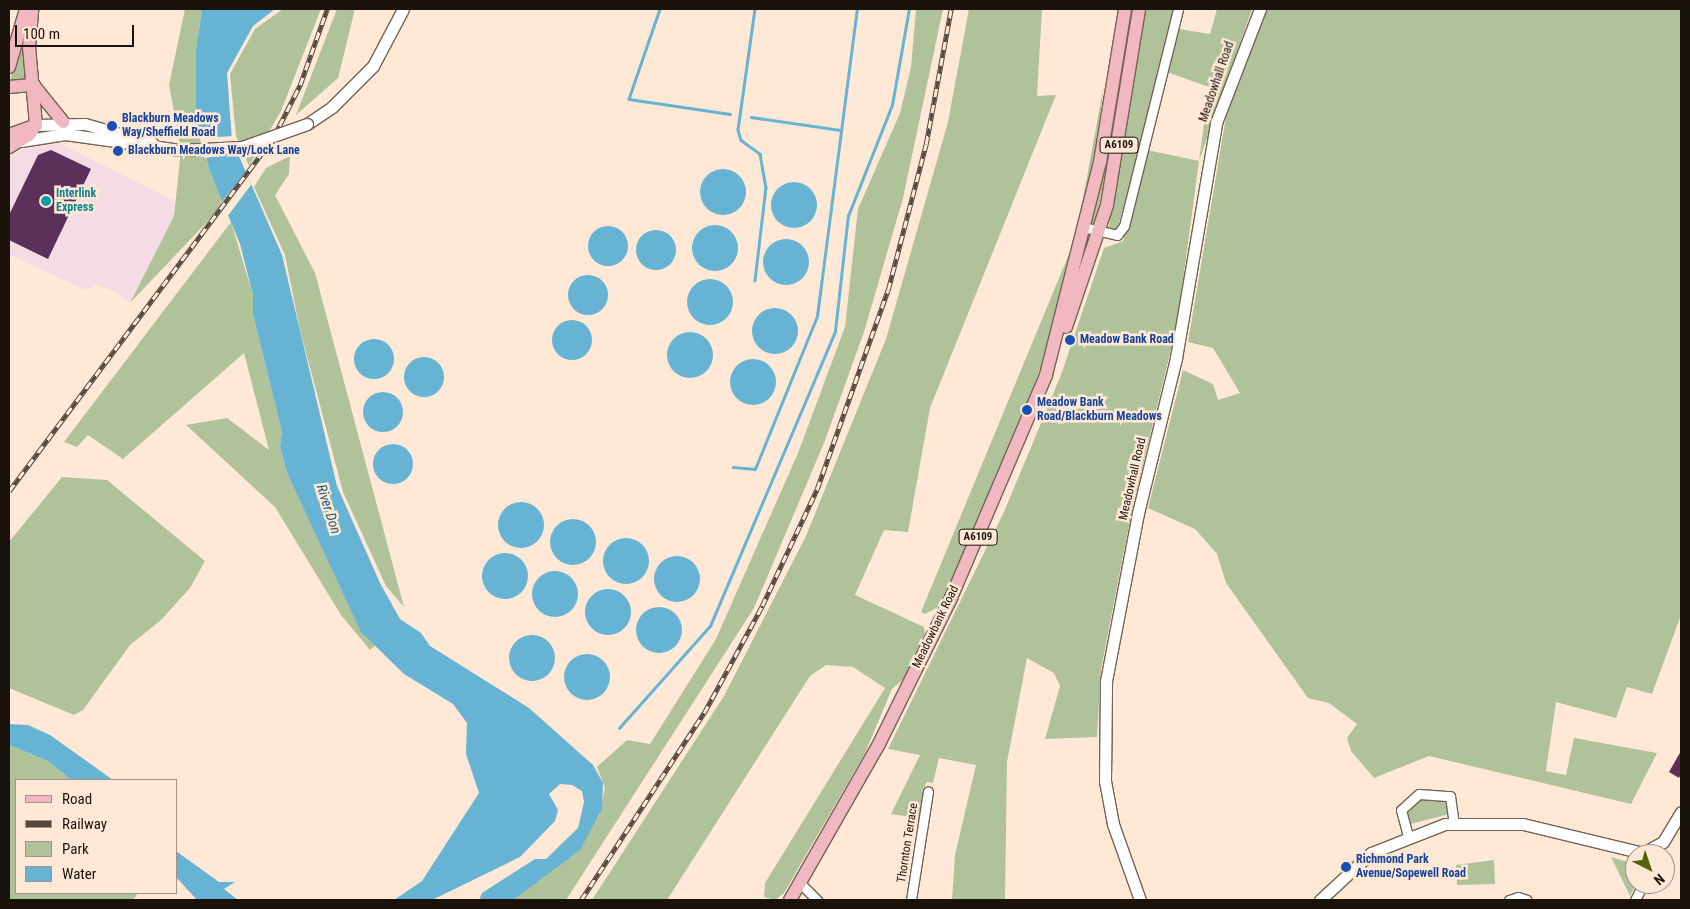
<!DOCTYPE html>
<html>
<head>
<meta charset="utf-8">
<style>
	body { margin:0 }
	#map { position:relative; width:1690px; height:909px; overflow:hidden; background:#ffe9d6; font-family:"Roboto Condensed",sans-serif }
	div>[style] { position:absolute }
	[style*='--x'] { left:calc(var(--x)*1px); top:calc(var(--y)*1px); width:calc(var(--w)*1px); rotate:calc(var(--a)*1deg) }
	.commercial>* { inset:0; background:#f5dbe3 }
	.green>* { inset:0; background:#afc29a }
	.water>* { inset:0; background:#67b3d3 }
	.round { border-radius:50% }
	.pier>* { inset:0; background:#ffe9d6 }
	.stream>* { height:2.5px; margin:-1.25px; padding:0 1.25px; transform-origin:1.25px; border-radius:1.25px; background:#67b3d3 }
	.building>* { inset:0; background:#5b305b }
	.roads { filter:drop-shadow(1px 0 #756252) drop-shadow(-1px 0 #756252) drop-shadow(0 1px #756252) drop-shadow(0 -1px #756252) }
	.street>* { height:9px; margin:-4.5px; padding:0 4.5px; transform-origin:4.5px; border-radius:4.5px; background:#fff }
	.secondary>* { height:11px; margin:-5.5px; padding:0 5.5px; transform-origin:5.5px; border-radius:5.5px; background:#fff }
	.primary>* { height:12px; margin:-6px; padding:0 6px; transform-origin:6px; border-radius:6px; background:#f2b8c1 }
	.rail>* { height:4.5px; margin-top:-2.25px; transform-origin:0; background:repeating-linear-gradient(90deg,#ffe9d6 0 8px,#53493f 0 16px); box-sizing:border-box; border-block:1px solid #53493f }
	.bridges { filter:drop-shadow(1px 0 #756252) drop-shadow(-1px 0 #756252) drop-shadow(0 1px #756252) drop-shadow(0 -1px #756252) }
	.secondary-bridge>* { height:11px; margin:-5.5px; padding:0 5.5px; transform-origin:5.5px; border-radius:5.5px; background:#fff }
	.dots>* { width:14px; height:14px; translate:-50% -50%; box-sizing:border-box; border:2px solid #ffe9d6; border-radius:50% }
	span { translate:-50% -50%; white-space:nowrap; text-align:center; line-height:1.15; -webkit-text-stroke:5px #ffe9d6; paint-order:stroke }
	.shield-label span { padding:1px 4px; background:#ffe9d6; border:1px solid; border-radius:4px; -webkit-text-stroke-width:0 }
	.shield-label { font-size:11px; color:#1a130c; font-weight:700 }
	.street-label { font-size:12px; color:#1a130c }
	.transit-label { font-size:12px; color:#164399; font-weight:700 }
	.left { translate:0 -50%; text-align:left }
	.culture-label { font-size:12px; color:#0d838f; font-weight:700 }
	.water-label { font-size:14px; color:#1f5b72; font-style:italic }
	.frame { position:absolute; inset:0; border:10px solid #1a130c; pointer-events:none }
	.legend { position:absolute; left:15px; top:779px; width:162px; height:115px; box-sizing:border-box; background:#ffe9d6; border:1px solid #a39385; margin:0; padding:6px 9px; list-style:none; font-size:15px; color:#1a130c }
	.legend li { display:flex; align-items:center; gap:10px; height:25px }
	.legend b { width:25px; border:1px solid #a39385 }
	.north { position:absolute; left:1625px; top:844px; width:50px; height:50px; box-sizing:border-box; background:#ffe9d6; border:1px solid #a39385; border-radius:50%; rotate:139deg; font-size:14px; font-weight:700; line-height:20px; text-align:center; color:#1a130c }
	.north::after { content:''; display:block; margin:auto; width:18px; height:22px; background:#53640b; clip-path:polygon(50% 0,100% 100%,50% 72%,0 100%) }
	.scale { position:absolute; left:15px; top:25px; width:119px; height:22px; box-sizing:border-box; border:2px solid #1a130c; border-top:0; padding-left:6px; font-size:15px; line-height:18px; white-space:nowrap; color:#1a130c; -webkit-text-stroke:4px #ffe9d6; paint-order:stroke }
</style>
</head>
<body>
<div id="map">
	<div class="commercial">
		<div style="clip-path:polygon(55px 141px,175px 201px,174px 216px,130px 303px,113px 291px,97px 285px,85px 290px,9px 254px,9px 155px)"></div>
	</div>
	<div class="green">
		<div style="clip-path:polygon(185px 9px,202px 9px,196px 50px,196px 115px,209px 169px,224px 204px,130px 303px,174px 216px,181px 150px,169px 85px)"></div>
		<div style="clip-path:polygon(283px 9px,321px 9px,281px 111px,249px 166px,236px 136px,230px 74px,255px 29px)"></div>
		<div style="clip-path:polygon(337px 9px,355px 9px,338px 78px,296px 115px)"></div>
		<div style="clip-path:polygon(916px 9px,943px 9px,903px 198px,864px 332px,824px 443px,754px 608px,566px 900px,511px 900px,599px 816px,605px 788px,597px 767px,627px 740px,650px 744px,716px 639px,798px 453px,845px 327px,858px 209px,900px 113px,911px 67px)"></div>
		<div style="clip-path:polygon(969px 9px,1042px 9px,1037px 96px,1056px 95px,930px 408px,908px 532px,884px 530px,855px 595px,924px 627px,925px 634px,909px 674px,892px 689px,865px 753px,784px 893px,775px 900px,764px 897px,765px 883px,885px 688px,853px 667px,826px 665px,810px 676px,667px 900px,592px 900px,724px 696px,806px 536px,886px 339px,948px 122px)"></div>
		<div style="clip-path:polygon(1145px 9px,1176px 9px,1117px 231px,1108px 231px)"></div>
		<div style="clip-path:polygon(1217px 9px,1252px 9px,1199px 161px,1177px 325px,1133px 505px,1101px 669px,1097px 737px,1045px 739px,1060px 686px,1054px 673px,1027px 658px,1007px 762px,1005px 900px,952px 900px,955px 855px,976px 765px,939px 758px,933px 783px,927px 782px,923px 789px,919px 818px,891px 814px,920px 755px,888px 749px,1004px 512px,1061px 375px,1104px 248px,1123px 241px,1147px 150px,1199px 161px,1209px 87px,1167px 72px,1179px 29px,1210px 34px)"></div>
		<div style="clip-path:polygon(1267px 9px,1681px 9px,1681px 615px,1652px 694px,1627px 687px,1616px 718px,1556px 702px,1546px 771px,1566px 775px,1574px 738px,1657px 753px,1631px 804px,1429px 756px,1374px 778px,1351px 751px,1347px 738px,1357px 724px,1329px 703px,1308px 698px,1226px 583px,1217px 554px,1195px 529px,1148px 508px,1183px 370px,1213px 384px,1218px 400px,1240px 393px,1213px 348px,1188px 342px,1226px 117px)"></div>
		<div style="clip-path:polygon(25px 16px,28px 81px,10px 83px,15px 56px)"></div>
		<div style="clip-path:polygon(1118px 79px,1123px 79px,1095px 227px,1090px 225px,1113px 121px)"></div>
		<div style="clip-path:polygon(1104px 84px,1095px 161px,1055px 325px,1027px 406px,940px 606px,925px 614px,921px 612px,1076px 237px)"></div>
		<div style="clip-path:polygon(290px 156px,289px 174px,275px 195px,315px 273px,404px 607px,386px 586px,343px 492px,300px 330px,285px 255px,254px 187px,266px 168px)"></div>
		<div style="clip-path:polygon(231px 222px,253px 295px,253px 315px,282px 432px,280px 446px,287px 473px,361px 631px,377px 644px,370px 650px,341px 615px,275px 507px,186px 425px,227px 418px,269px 450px,244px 353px,123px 459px,88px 435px,77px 447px,64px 442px)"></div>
		<div style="clip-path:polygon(62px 477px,107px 480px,205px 561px,190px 588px,161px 620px,130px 645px,83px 710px,74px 715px,9px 688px,9px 542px)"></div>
		<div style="clip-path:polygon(9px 745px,48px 761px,71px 780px,16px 780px,16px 893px,138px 893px,133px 900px,9px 900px)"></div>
		<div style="clip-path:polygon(1424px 797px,1449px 800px,1449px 814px,1407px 825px,1408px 808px)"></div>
		<div style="clip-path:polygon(1611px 857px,1635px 864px,1636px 884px,1630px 896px)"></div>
		<div style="clip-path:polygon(1494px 860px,1495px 884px,1457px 885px,1456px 865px)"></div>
	</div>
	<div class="water">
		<div style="clip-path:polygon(202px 9px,275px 9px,253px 26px,227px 73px,232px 140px,282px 255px,337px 486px,380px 583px,400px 619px,421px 633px,430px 646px,529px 708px,593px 765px,603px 783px,602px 809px,580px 850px,513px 900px,479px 900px,482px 893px,535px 859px,546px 859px,578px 828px,584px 802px,582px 791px,572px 785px,560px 784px,549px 794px,558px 810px,555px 821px,520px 857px,432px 900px,394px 900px,422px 881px,479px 793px,466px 754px,467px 723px,453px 704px,404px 674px,361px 632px,287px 473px,280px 446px,282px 432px,253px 315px,253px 295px,240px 244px,209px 169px,196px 115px,196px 50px)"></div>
		<div class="round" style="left:700px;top:169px;width:46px;height:46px"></div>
		<div class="round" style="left:771px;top:182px;width:46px;height:46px"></div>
		<div class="round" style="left:692px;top:225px;width:46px;height:46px"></div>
		<div class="round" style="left:588px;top:226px;width:40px;height:40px"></div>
		<div class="round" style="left:636px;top:230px;width:40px;height:40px"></div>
		<div class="round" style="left:763px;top:239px;width:46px;height:46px"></div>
		<div class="round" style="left:568px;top:275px;width:40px;height:40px"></div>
		<div class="round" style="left:687px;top:279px;width:46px;height:46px"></div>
		<div class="round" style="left:752px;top:308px;width:46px;height:46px"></div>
		<div class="round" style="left:552px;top:320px;width:40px;height:40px"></div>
		<div class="round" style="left:667px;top:332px;width:46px;height:46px"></div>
		<div class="round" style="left:354px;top:339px;width:40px;height:40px"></div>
		<div class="round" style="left:404px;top:357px;width:40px;height:40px"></div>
		<div class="round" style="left:730px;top:359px;width:46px;height:46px"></div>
		<div class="round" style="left:363px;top:392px;width:40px;height:40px"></div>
		<div class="round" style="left:373px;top:444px;width:40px;height:40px"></div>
		<div class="round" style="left:498px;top:502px;width:46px;height:46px"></div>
		<div class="round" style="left:550px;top:519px;width:46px;height:46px"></div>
		<div class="round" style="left:603px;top:538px;width:46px;height:46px"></div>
		<div class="round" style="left:482px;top:553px;width:46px;height:46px"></div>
		<div class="round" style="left:654px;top:556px;width:46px;height:46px"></div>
		<div class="round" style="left:532px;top:571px;width:46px;height:46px"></div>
		<div class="round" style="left:585px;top:589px;width:46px;height:46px"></div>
		<div class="round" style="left:636px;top:607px;width:46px;height:46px"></div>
		<div class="round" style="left:509px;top:635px;width:46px;height:46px"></div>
		<div class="round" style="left:564px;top:654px;width:46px;height:46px"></div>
		<div style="clip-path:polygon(9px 724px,28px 725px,50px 735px,113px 780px,71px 780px,48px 761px,9px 745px)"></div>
		<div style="clip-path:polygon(176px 851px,219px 882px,235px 882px,224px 889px,238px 900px,197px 900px,176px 877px)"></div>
	</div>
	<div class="pier">
		<div style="clip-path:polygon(234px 136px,239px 154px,204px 158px,200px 138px)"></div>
		<div style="clip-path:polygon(246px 171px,251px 185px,227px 217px,221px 203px)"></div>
	</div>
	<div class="stream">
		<div style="--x:660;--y:9;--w:95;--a:109"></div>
		<div style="--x:629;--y:99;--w:102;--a:8.4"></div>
		<div style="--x:755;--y:9;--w:122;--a:98"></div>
		<div style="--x:738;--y:130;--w:10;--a:73"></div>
		<div style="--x:741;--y:140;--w:24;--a:36"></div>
		<div style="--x:760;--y:154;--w:34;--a:80"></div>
		<div style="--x:766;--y:187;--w:94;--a:96.7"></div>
		<div style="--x:751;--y:117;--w:90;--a:8.3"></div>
		<div style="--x:733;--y:467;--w:22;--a:5"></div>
		<div style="--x:755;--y:469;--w:165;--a:-67.9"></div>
		<div style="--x:817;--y:316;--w:310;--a:-82.6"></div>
		<div style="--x:619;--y:728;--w:137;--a:-48.3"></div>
		<div style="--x:710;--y:626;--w:320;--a:-67"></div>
		<div style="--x:835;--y:331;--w:116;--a:-83.6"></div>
		<div style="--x:848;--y:216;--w:119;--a:-68.4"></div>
		<div style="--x:892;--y:105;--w:97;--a:-80"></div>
	</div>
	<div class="building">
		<div style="clip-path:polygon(51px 150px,91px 169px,48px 259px,9px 240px,9px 215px,38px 155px)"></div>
		<div style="clip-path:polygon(1681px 751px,1681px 774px,1679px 778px,1669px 772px)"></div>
	</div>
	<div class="roads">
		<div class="street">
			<div style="--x:1083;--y:227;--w:35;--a:13"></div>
			<div style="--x:1117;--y:235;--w:11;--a:-52"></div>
			<div style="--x:1124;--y:226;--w:224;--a:-76"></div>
			<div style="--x:1408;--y:836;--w:27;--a:-105"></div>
			<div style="--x:1401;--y:810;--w:24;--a:-42"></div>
			<div style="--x:1419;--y:794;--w:31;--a:4"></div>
			<div style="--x:1450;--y:796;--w:27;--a:82"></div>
			<div style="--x:800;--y:883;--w:24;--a:45"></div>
			<div style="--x:911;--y:900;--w:110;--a:-81.1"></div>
			<div style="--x:1509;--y:900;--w:9;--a:-18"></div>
			<div style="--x:1518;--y:897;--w:9;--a:18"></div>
			<div style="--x:1635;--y:900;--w:18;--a:-63"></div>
		</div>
		<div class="secondary">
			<div style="--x:307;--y:124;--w:30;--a:-34"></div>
			<div style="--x:332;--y:107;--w:58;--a:-45"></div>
			<div style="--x:373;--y:66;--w:64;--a:-62.2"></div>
			<div style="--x:36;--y:125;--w:49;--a:-1.2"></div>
			<div style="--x:85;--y:124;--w:70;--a:15.8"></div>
			<div style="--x:21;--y:141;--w:45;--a:-9"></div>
			<div style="--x:65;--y:134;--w:116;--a:7.9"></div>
			<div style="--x:1140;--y:900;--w:81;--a:-109.6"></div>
			<div style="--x:1113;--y:824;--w:44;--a:-100.5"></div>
			<div style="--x:1105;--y:781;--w:100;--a:-89.4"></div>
			<div style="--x:1106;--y:681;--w:171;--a:-79.2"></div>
			<div style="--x:1138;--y:513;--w:160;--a:-76.2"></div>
			<div style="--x:1176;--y:358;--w:238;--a:-80.3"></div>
			<div style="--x:1216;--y:123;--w:122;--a:-68.9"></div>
			<div style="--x:1320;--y:900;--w:69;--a:-42.7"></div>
			<div style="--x:1371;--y:853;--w:79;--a:-21.4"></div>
			<div style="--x:1445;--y:824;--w:78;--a:0"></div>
			<div style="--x:1523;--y:824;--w:123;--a:13.6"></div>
			<div style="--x:1643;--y:853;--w:23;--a:-29"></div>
			<div style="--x:1663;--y:842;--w:35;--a:-59"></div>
		</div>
		<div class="primary">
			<div style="--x:9;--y:67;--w:60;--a:-73.7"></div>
			<div style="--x:9;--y:87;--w:25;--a:-5"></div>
			<div style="--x:35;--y:87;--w:45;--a:51.3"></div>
			<div style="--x:9;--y:135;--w:29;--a:-20"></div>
			<div style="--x:9;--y:147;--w:23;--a:-31"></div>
			<div style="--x:29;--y:135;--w:12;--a:-55"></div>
			<div style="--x:36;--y:125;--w:78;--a:-95.1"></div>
			<div style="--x:29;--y:47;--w:38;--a:-85"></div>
			<div style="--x:1066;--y:327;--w:129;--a:-71.4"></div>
			<div style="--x:1107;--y:205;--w:199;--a:-80.7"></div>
			<div style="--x:790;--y:900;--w:180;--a:-60.3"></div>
			<div style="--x:879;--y:744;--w:163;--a:-63.7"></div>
			<div style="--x:951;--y:598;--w:242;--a:-66.9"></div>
			<div style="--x:1046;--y:375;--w:220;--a:-75.8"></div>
			<div style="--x:1100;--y:162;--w:155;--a:-80.7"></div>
		</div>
	</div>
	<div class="rail">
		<div style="--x:9;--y:491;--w:439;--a:-53.2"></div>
		<div style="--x:272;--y:140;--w:62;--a:-63"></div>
		<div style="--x:300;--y:85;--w:81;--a:-70.4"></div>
		<div style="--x:581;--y:900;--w:224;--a:-56.7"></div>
		<div style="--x:704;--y:713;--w:122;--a:-61.5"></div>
		<div style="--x:762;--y:606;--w:129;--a:-64.8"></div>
		<div style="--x:817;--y:489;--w:211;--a:-70.4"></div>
		<div style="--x:888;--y:290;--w:151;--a:-75.4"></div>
		<div style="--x:926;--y:144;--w:137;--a:-79.5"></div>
	</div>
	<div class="bridges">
		<div class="secondary-bridge">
			<div style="--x:180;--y:150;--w:62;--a:-2.8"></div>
			<div style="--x:242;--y:147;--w:69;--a:-19.5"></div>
		</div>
	</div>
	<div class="dots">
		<div style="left:112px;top:126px;background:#1a4fb4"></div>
		<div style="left:118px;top:151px;background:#1a4fb4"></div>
		<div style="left:46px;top:201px;background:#0f9aa8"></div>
		<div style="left:1070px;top:340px;background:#1a4fb4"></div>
		<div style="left:1027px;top:410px;background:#1a4fb4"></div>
		<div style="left:1346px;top:867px;background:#1a4fb4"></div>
	</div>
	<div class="shield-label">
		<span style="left:1119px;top:145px">A6109</span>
		<span style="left:978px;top:537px">A6109</span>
	</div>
	<div class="street-label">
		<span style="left:1217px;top:82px;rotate:-71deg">Meadowhall Road</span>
		<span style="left:1133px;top:479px;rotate:-77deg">Meadowhall Road</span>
		<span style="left:936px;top:627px;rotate:-64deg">Meadowbank Road</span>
		<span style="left:908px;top:843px;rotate:-81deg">Thornton Terrace</span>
	</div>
	<div class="transit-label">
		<span class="left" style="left:122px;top:126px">Blackburn Meadows<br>Way/Sheffield Road</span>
		<span class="left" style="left:128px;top:151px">Blackburn Meadows Way/Lock Lane</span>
		<span class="left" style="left:1080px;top:340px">Meadow Bank Road</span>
		<span class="left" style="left:1037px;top:410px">Meadow Bank<br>Road/Blackburn Meadows</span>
		<span class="left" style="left:1356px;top:867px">Richmond Park<br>Avenue/Sopewell Road</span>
	</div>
	<div class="culture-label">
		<span class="left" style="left:56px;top:201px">Interlink<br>Express</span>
	</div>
	<div class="water-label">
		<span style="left:329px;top:509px;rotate:72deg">River Don</span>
	</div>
	<div class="frame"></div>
	<ul class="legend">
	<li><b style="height:6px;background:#f2b8c1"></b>Road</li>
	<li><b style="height:6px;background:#53493f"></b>Railway</li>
	<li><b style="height:14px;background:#afc29a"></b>Park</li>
	<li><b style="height:14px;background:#67b3d3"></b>Water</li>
	</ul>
	<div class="north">N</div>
	<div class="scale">100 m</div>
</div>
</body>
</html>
